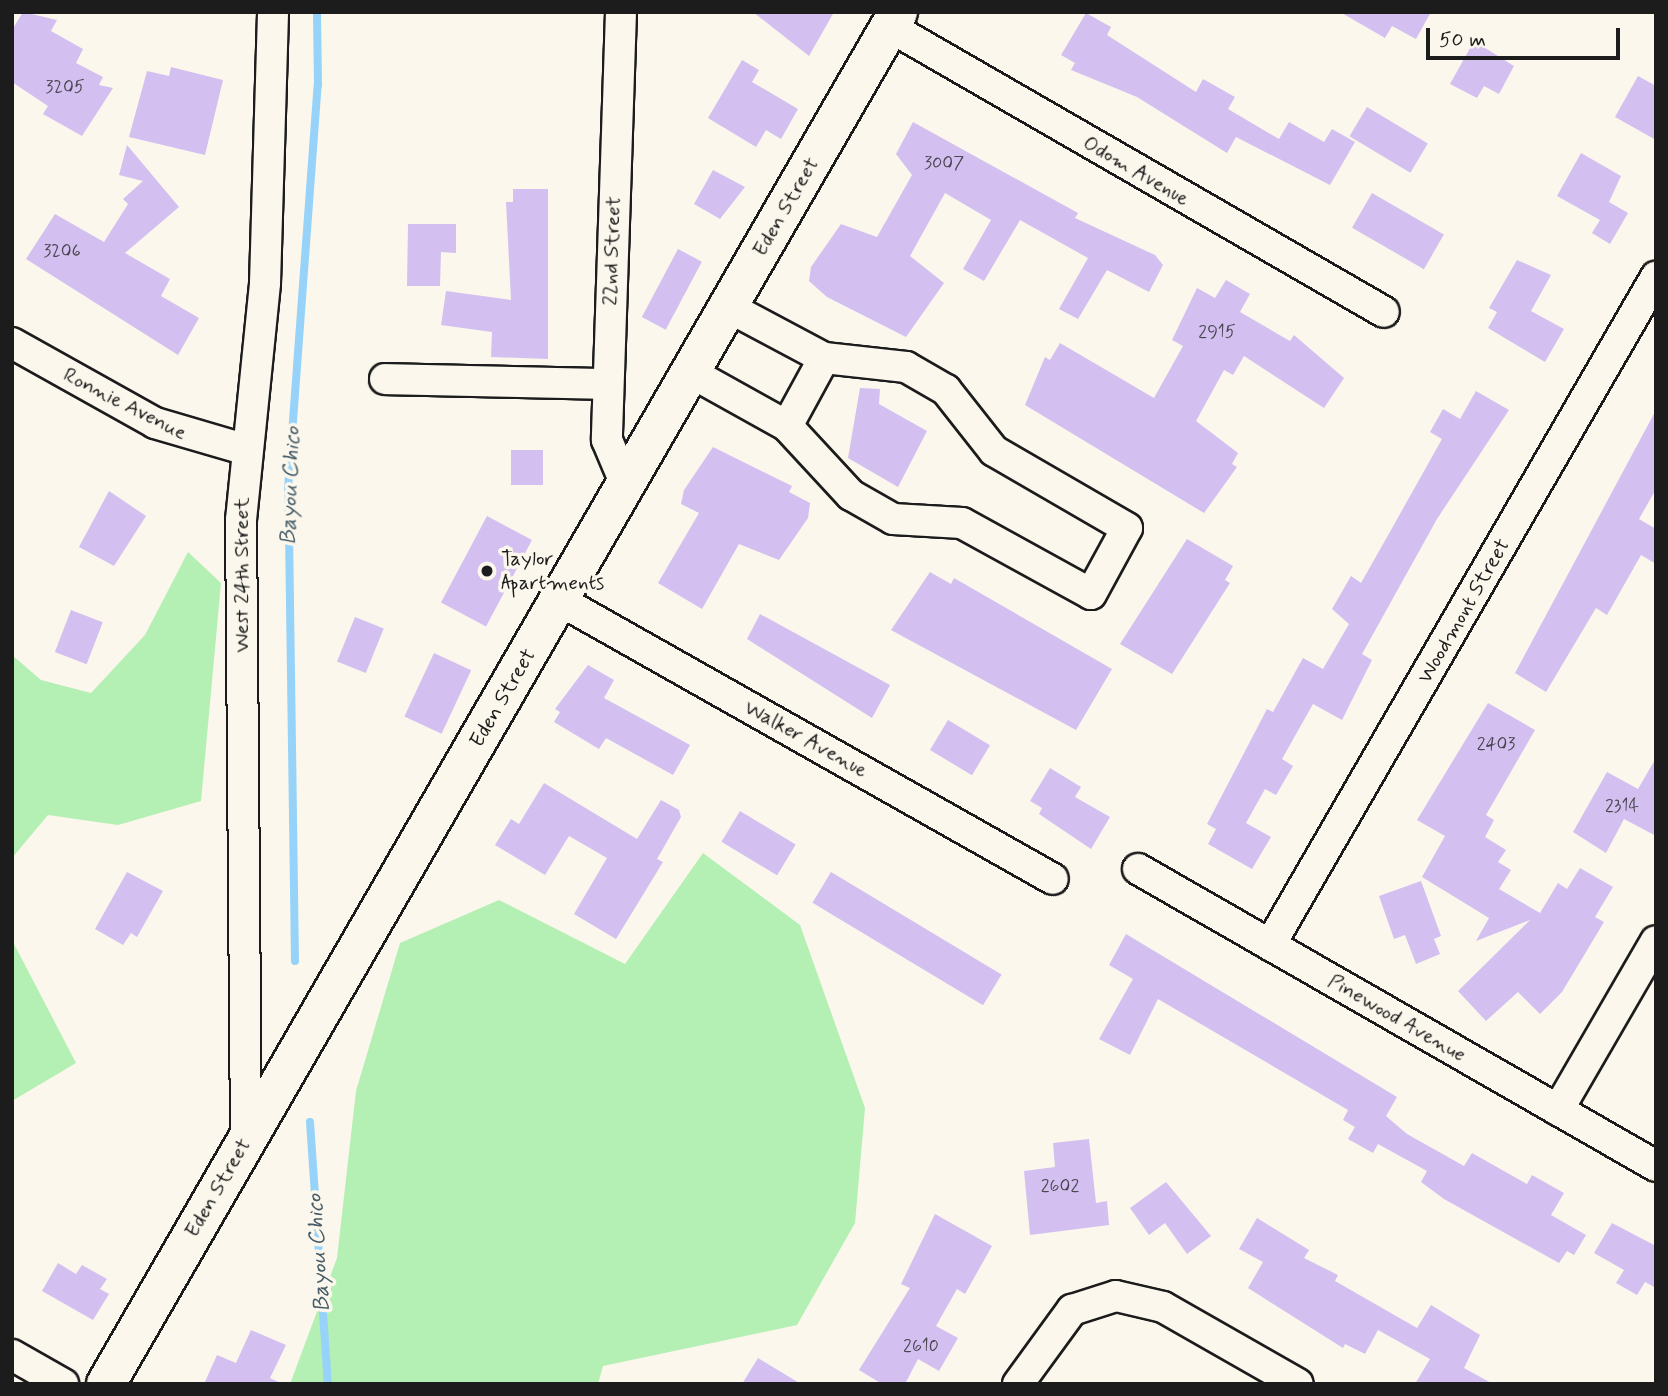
<!DOCTYPE html>
<html>
<head>
<meta charset="utf-8">
<style>
	body { margin:0 }
	#map { position:relative; width:1668px; height:1396px; overflow:hidden; background:#fbf7ec; font-family:Mynerve,sans-serif }
	div>[style] { position:absolute }
	[style*='--x'] { left:calc(var(--x)*1px); top:calc(var(--y)*1px); width:calc(var(--w)*1px); rotate:calc(var(--a)*1deg) }
	.green>* { inset:0; background:#b4efb4 }
	.stream>* { height:8px; margin:-4px; padding:0 4px; transform-origin:4px; border-radius:4px; background:#97d3f8 }
	.building>* { inset:0; background:#d3c0f0; transform-origin:0 0 }
	.roads { filter:drop-shadow(2px 0 #1c1c1c) drop-shadow(-2px 0 #1c1c1c) drop-shadow(0 2px #1c1c1c) drop-shadow(0 -2px #1c1c1c) }
	.street>* { height:30px; margin:-15px; padding:0 15px; transform-origin:15px; border-radius:15px; background:#fbf7ec }
	.secondary>* { height:38px; margin:-19px; padding:0 19px; transform-origin:19px; border-radius:19px; background:#fbf7ec }
	.dots>* { width:19px; height:19px; translate:-50% -50%; box-sizing:border-box; border:4px solid #fbf7ec; border-radius:50% }
	span { translate:-50% -50%; white-space:nowrap; text-align:center; line-height:1.15; -webkit-text-stroke:7px #fbf7ec; paint-order:stroke }
	.number-label { font-size:18px; color:#4a4551 }
	.number-label span { -webkit-text-stroke-width:0 }
	.street-label { font-size:21px; color:#1c1c1c }
	.poi-label { font-size:21px; color:#1c1c1c }
	.left { translate:0 -50%; text-align:left }
	.water-label { font-size:23px; color:#475c69; font-style:italic }
	.frame { position:absolute; inset:0; border:14px solid #1c1c1c; pointer-events:none }
	.scale { position:absolute; left:1426px; top:28px; width:194px; height:32px; box-sizing:border-box; border:4px solid #1c1c1c; border-top:0; padding-left:9px; font-size:21px; line-height:24px; white-space:nowrap; color:#1c1c1c; -webkit-text-stroke:5px #fbf7ec; paint-order:stroke }
</style>
</head>
<body>
<div id="map">
	<div class="green">
		<div style="clip-path:polygon(188px 552px,221px 583px,201px 801px,118px 825px,48px 815px,12px 858px,12px 655px,41px 680px,91px 693px,145px 635px)"></div>
		<div style="clip-path:polygon(703px 853px,800px 925px,865px 1108px,855px 1223px,797px 1325px,603px 1366px,598px 1384px,290px 1384px,337px 1258px,356px 1091px,400px 943px,499px 900px,625px 964px)"></div>
		<div style="clip-path:polygon(12px 940px,76px 1063px,12px 1101px)"></div>
	</div>
	<div class="stream">
		<div style="--x:295;--y:961;--w:472;--a:-90.8"></div>
		<div style="--x:288;--y:489;--w:405;--a:-85.8"></div>
		<div style="--x:318;--y:85;--w:73;--a:-90.8"></div>
		<div style="--x:310;--y:1122;--w:263;--a:86.1"></div>
	</div>
	<div class="building">
		<div style="clip-path:polygon(23px 12px,57px 20px,51px 31px,83px 49px,76px 63px,103px 77px,99px 85px,113px 88px,82px 136px,43px 114px,48px 106px,12px 82px,12px 30px)"></div>
		<div style="clip-path:polygon(753px 12px,834px 12px,809px 56px)"></div>
		<div style="clip-path:polygon(1340px 12px,1431px 12px,1416px 39px,1392px 26px,1385px 38px)"></div>
		<div style="clip-path:polygon(1086px 13px,1111px 27px,1107px 35px,1196px 92px,1203px 79px,1235px 97px,1228px 109px,1279px 139px,1289px 122px,1324px 142px,1332px 129px,1355px 142px,1330px 185px,1236px 137px,1227px 153px,1137px 97px,1071px 70px,1075px 63px,1061px 55px)"></div>
		<div style="clip-path:polygon(1474px 41px,1514px 66px,1499px 94px,1484px 86px,1477px 98px,1450px 84px)"></div>
		<div style="clip-path:polygon(742px 60px,759px 70px,752px 82px,798px 109px,781px 139px,766px 130px,756px 147px,708px 118px)"></div>
		<div style="clip-path:polygon(171px 67px,223px 80px,205px 155px,129px 137px,147px 71px,169px 76px)"></div>
		<div style="clip-path:polygon(1638px 76px,1656px 86px,1656px 140px,1615px 117px)"></div>
		<div style="left:1367px;top:107px;width:71px;height:34px;rotate:31deg"></div>
		<div style="clip-path:polygon(913px 122px,1078px 213px,1075px 218px,1155px 255px,1163px 265px,1149px 292px,1107px 270px,1078px 319px,1059px 309px,1088px 258px,1020px 220px,984px 281px,963px 269px,991px 220px,945px 193px,910px 256px,944px 283px,906px 337px,827px 297px,809px 281px,811px 267px,841px 224px,877px 237px,912px 175px,896px 154px)"></div>
		<div style="clip-path:polygon(127px 145px,179px 207px,125px 253px,170px 279px,161px 296px,199px 318px,178px 355px,26px 259px,55px 214px,104px 242px,128px 204px,123px 199px,143px 181px,119px 175px)"></div>
		<div style="clip-path:polygon(1581px 153px,1621px 176px,1609px 202px,1628px 213px,1610px 244px,1592px 233px,1600px 220px,1557px 196px)"></div>
		<div style="clip-path:polygon(713px 170px,745px 187px,720px 219px,694px 204px)"></div>
		<div style="clip-path:polygon(513px 189px,548px 189px,548px 359px,491px 357px,492px 332px,441px 325px,446px 291px,511px 300px,506px 202px,513px 202px)"></div>
		<div style="left:1372px;top:193px;width:83px;height:40px;rotate:30deg"></div>
		<div style="clip-path:polygon(408px 224px,456px 224px,456px 253px,441px 252px,440px 286px,407px 286px)"></div>
		<div style="left:678px;top:249px;width:27px;height:77px;rotate:28deg"></div>
		<div style="clip-path:polygon(1517px 260px,1551px 275px,1531px 311px,1564px 329px,1545px 362px,1488px 328px,1497px 312px,1489px 308px)"></div>
		<div style="clip-path:polygon(1226px 280px,1250px 294px,1240px 312px,1290px 341px,1294px 335px,1344px 378px,1324px 408px,1244px 356px,1233px 375px,1224px 370px,1196px 421px,1238px 453px,1232px 464px,1237px 467px,1204px 513px,1025px 405px,1045px 357px,1050px 360px,1060px 343px,1154px 398px,1183px 346px,1172px 340px,1197px 288px,1215px 298px)"></div>
		<div style="clip-path:polygon(860px 388px,880px 389px,879px 404px,927px 431px,898px 487px,848px 458px)"></div>
		<div style="clip-path:polygon(1476px 391px,1509px 410px,1437px 519px,1362px 654px,1372px 660px,1342px 720px,1313px 704px,1282px 759px,1293px 766px,1276px 795px,1265px 789px,1246px 823px,1271px 837px,1252px 869px,1208px 844px,1216px 829px,1207px 824px,1267px 709px,1273px 712px,1303px 658px,1323px 669px,1349px 624px,1332px 609px,1351px 576px,1361px 583px,1391px 530px,1442px 439px,1430px 432px,1443px 409px,1460px 419px)"></div>
		<div style="clip-path:polygon(1656px 410px,1656px 489px,1639px 519px,1656px 529px,1656px 564px,1641px 555px,1607px 615px,1596px 608px,1546px 692px,1515px 673px)"></div>
		<div style="clip-path:polygon(713px 447px,792px 486px,789px 492px,810px 503px,808px 518px,779px 560px,739px 544px,702px 609px,658px 583px,699px 513px,681px 504px,684px 490px)"></div>
		<div style="left:511px;top:450px;width:32px;height:35px"></div>
		<div style="clip-path:polygon(109px 491px,146px 516px,114px 566px,79px 547px)"></div>
		<div style="left:487px;top:516px;width:51px;height:98px;rotate:28deg"></div>
		<div style="clip-path:polygon(1187px 539px,1233px 566px,1225px 580px,1230px 583px,1172px 674px,1120px 644px)"></div>
		<div style="clip-path:polygon(930px 572px,951px 584px,954px 578px,1112px 669px,1076px 730px,891px 630px)"></div>
		<div style="left:71px;top:610px;width:34px;height:45px;rotate:21deg"></div>
		<div style="clip-path:polygon(760px 614px,890px 685px,872px 718px,747px 639px)"></div>
		<div style="left:355px;top:617px;width:31px;height:48px;rotate:22deg"></div>
		<div style="left:434px;top:653px;width:41px;height:70px;rotate:25deg"></div>
		<div style="clip-path:polygon(588px 665px,614px 680px,604px 698px,690px 745px,673px 775px,606px 738px,599px 749px,554px 722px,560px 712px,555px 709px)"></div>
		<div style="clip-path:polygon(1488px 703px,1535px 730px,1486px 815px,1494px 820px,1485px 837px,1506px 850px,1498px 862px,1511px 870px,1499px 889px,1540px 913px,1558px 883px,1567px 889px,1580px 868px,1613px 887px,1595px 917px,1604px 922px,1562px 992px,1540px 1014px,1518px 992px,1486px 1021px,1458px 991px,1530px 920px,1476px 941px,1489px 918px,1422px 877px,1445px 836px,1417px 820px)"></div>
		<div style="left:948px;top:720px;width:49px;height:35px;rotate:31deg"></div>
		<div style="clip-path:polygon(1656px 758px,1656px 836px,1624px 819px,1606px 853px,1573px 832px,1607px 772px,1638px 789px)"></div>
		<div style="clip-path:polygon(1050px 768px,1081px 787px,1075px 797px,1110px 817px,1091px 849px,1039px 814px,1042px 808px,1030px 801px)"></div>
		<div style="clip-path:polygon(544px 783px,637px 839px,661px 800px,679px 810px,681px 817px,657px 859px,663px 862px,616px 939px,574px 914px,607px 858px,569px 836px,545px 875px,495px 845px,511px 819px,519px 824px)"></div>
		<div style="left:740px;top:811px;width:65px;height:36px;rotate:31deg"></div>
		<div style="clip-path:polygon(127px 872px,163px 891px,137px 937px,131px 933px,123px 945px,95px 929px)"></div>
		<div style="left:831px;top:872px;width:199px;height:36px;rotate:31deg"></div>
		<div style="clip-path:polygon(1421px 881px,1441px 936px,1434px 939px,1440px 954px,1416px 964px,1405px 935px,1394px 939px,1379px 896px)"></div>
		<div style="clip-path:polygon(1126px 934px,1397px 1097px,1386px 1116px,1407px 1134px,1464px 1166px,1472px 1153px,1527px 1184px,1532px 1175px,1564px 1193px,1551px 1215px,1586px 1235px,1574px 1255px,1567px 1251px,1559px 1263px,1444px 1199px,1421px 1182px,1427px 1171px,1378px 1144px,1373px 1153px,1348px 1139px,1355px 1127px,1343px 1120px,1348px 1110px,1158px 999px,1130px 1055px,1099px 1039px,1133px 979px,1109px 965px)"></div>
		<div style="clip-path:polygon(1089px 1139px,1096px 1203px,1107px 1201px,1109px 1225px,1030px 1235px,1024px 1171px,1055px 1167px,1053px 1143px)"></div>
		<div style="clip-path:polygon(1166px 1182px,1211px 1236px,1187px 1254px,1165px 1223px,1149px 1235px,1130px 1208px)"></div>
		<div style="clip-path:polygon(935px 1214px,992px 1246px,965px 1294px,957px 1289px,936px 1326px,958px 1338px,939px 1371px,918px 1359px,905px 1384px,882px 1384px,859px 1370px,910px 1288px,901px 1284px)"></div>
		<div style="clip-path:polygon(1257px 1218px,1309px 1250px,1304px 1258px,1338px 1275px,1335px 1281px,1417px 1328px,1431px 1305px,1480px 1335px,1464px 1368px,1493px 1384px,1415px 1384px,1430px 1359px,1378px 1330px,1365px 1354px,1345px 1344px,1343px 1348px,1248px 1288px,1263px 1262px,1239px 1249px)"></div>
		<div style="clip-path:polygon(1612px 1223px,1656px 1246px,1656px 1288px,1645px 1282px,1637px 1295px,1616px 1283px,1624px 1270px,1594px 1253px)"></div>
		<div style="clip-path:polygon(58px 1263px,76px 1274px,82px 1265px,107px 1279px,100px 1289px,109px 1294px,93px 1320px,42px 1291px)"></div>
		<div style="clip-path:polygon(251px 1330px,286px 1345px,270px 1378px,283px 1384px,204px 1384px,217px 1355px,236px 1363px)"></div>
		<div style="clip-path:polygon(758px 1358px,801px 1384px,742px 1384px)"></div>
	</div>
	<div class="roads">
		<div class="street">
			<div style="--x:621;--y:12;--w:428;--a:91.9"></div>
			<div style="--x:607;--y:440;--w:49;--a:67.1"></div>
			<div style="--x:890;--y:27;--w:570;--a:29.98"></div>
			<div style="--x:12;--y:343;--w:164;--a:29.2"></div>
			<div style="--x:155;--y:423;--w:93;--a:16.3"></div>
			<div style="--x:690;--y:372;--w:111;--a:29.1"></div>
			<div style="--x:787;--y:426;--w:94;--a:47.2"></div>
			<div style="--x:851;--y:495;--w:48;--a:29.7"></div>
			<div style="--x:893;--y:519;--w:69;--a:3.3"></div>
			<div style="--x:962;--y:523;--w:147;--a:28.8"></div>
			<div style="--x:1091;--y:594;--w:75;--a:-61.4"></div>
			<div style="--x:1127;--y:528;--w:154;--a:-149.9"></div>
			<div style="--x:994;--y:451;--w:78;--a:-128.2"></div>
			<div style="--x:946;--y:390;--w:46;--a:-150.1"></div>
			<div style="--x:906;--y:367;--w:82;--a:-173.7"></div>
			<div style="--x:824;--y:358;--w:109;--a:-152"></div>
			<div style="--x:385;--y:379;--w:222;--a:1.3"></div>
			<div style="--x:787;--y:426;--w:77;--a:-61.4"></div>
			<div style="--x:559;--y:600;--w:567;--a:29.46"></div>
			<div style="--x:1138;--y:869;--w:597;--a:29.83"></div>
			<div style="--x:1270;--y:945;--w:772;--a:-59.98"></div>
			<div style="--x:1558;--y:1110;--w:195;--a:-59.9"></div>
			<div style="--x:246;--y:1139;--w:619;--a:-90.46"></div>
			<div style="--x:241;--y:520;--w:238;--a:-84.2"></div>
			<div style="--x:265;--y:283;--w:271;--a:-88.3"></div>
			<div style="--x:12;--y:1355;--w:59;--a:29.6"></div>
			<div style="--x:1018;--y:1384;--w:92;--a:-53.9"></div>
			<div style="--x:1072;--y:1310;--w:46;--a:-17.7"></div>
			<div style="--x:1116;--y:1296;--w:48;--a:13.2"></div>
			<div style="--x:1163;--y:1307;--w:155;--a:29.7"></div>
		</div>
		<div class="secondary">
			<div style="--x:106;--y:1384;--w:1584;--a:-60"></div>
		</div>
	</div>
	<div class="dots">
		<div style="left:487px;top:571px;background:#1c1c1c"></div>
	</div>
	<div class="number-label">
		<span style="left:65px;top:87px">3205</span>
		<span style="left:944px;top:163px">3007</span>
		<span style="left:62px;top:251px">3206</span>
		<span style="left:1217px;top:332px">2915</span>
		<span style="left:1496px;top:744px">2403</span>
		<span style="left:1622px;top:806px">2314</span>
		<span style="left:1060px;top:1186px">2602</span>
		<span style="left:921px;top:1346px">2610</span>
	</div>
	<div class="street-label">
		<span style="left:1136px;top:171px;rotate:30deg">Odom Avenue</span>
		<span style="left:786px;top:207px;rotate:-60deg">Eden Street</span>
		<span style="left:612px;top:251px;rotate:-88deg">22nd Street</span>
		<span style="left:125px;top:404px;rotate:27deg">Ronnie Avenue</span>
		<span style="left:242px;top:575px;rotate:-90deg">West 24th Street</span>
		<span style="left:1464px;top:611px;rotate:-60deg">Woodmont Street</span>
		<span style="left:503px;top:698px;rotate:-60deg">Eden Street</span>
		<span style="left:806px;top:739px;rotate:29deg">Walker Avenue</span>
		<span style="left:1397px;top:1018px;rotate:30deg">Pinewood Avenue</span>
		<span style="left:218px;top:1188px;rotate:-60deg">Eden Street</span>
	</div>
	<div class="poi-label">
		<span class="left" style="left:501px;top:571px">Taylor<br>Apartments</span>
	</div>
	<div class="water-label">
		<span style="left:291px;top:486px;rotate:-88deg">Bayou Chico</span>
		<span style="left:319px;top:1253px;rotate:-94deg">Bayou Chico</span>
	</div>
	<div class="frame"></div>
	<div class="scale">50 m</div>
</div>
</body>
</html>
